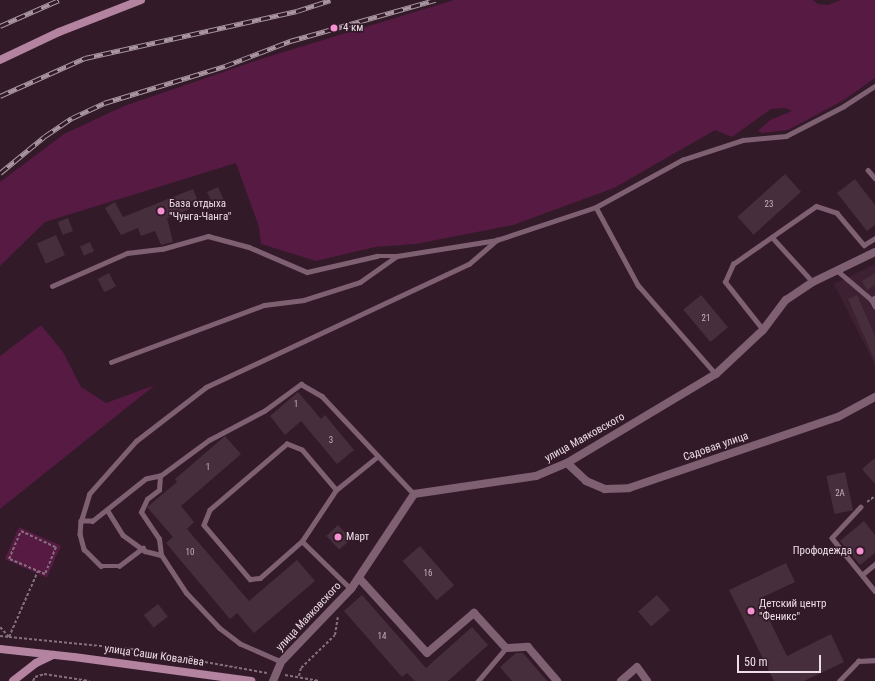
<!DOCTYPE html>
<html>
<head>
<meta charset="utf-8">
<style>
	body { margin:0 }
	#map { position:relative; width:875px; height:681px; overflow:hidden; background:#321a29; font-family:"Roboto Condensed",sans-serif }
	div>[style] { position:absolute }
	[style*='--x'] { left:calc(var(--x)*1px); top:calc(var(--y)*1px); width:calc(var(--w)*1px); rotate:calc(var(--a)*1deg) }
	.built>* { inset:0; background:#3e2033 }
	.green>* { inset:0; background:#561a43; transform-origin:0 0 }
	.building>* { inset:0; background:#472e3d; transform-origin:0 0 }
	.path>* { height:2px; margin-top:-1px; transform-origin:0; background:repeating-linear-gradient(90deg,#84707c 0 3px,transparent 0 5px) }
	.lane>* { height:4.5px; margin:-2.25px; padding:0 2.25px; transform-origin:2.25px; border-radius:2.25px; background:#7f6072 }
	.street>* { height:8px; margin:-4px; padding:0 4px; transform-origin:4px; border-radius:4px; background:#7f6072 }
	.secondary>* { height:8px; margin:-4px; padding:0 4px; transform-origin:4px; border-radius:4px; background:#b383a0 }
	.rail>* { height:4.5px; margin-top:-2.25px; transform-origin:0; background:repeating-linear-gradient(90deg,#321a29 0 9px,#a996a1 0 18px); box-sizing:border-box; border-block:1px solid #a996a1 }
	.dots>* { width:11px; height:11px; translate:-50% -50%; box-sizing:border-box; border:2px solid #321a29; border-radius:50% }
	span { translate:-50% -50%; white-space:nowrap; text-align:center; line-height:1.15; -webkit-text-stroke:3px #321a29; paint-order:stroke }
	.number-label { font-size:9px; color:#c4b1bc }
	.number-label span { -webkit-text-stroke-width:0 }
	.poi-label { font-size:11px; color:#eddde6 }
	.left { translate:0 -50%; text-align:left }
	.right { translate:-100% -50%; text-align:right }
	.street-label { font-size:11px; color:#eddde6 }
	.scale { position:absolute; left:737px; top:655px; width:84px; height:18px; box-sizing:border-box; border:2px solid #eddde6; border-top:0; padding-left:5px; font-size:12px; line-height:14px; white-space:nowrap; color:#eddde6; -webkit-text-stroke:3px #321a29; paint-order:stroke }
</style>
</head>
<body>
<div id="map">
	<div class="built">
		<div style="clip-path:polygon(875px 264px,875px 365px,834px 284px)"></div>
	</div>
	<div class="green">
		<div style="clip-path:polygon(454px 0,813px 0,818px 4px,828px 5px,841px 0,875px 0,875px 78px,844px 100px,788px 130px,762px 133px,758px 131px,770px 120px,792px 111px,785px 108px,771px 109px,732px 137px,715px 130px,614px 188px,513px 225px,416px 244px,375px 247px,316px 261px,261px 244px,259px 227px,236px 163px,45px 222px,0 266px,0 182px,64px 134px,124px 106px,264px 58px)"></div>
		<div style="clip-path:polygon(41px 325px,63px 352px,81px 387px,106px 403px,155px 385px,0 509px,0 356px)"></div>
		<div style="left:19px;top:527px;width:46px;height:35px;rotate:24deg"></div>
	</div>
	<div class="building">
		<div style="left:785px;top:174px;width:24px;height:64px;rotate:48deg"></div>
		<div style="clip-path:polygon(855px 179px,875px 205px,875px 225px,867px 231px,837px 193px)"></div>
		<div style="left:218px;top:187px;width:20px;height:12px;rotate:66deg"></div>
		<div style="clip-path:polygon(193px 189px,197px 199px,188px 203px,190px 209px,167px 218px,173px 242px,161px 245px,155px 231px,141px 236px,138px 228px,121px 235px,105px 208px,115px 202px,123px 217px)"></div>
		<div style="left:68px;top:218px;width:14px;height:11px;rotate:69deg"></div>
		<div style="left:56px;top:235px;width:22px;height:21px;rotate:66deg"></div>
		<div style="left:90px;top:242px;width:10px;height:11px;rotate:66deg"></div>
		<div style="left:109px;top:273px;width:15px;height:13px;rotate:62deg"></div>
		<div style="clip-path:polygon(875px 273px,875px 285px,867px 290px,862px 281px)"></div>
		<div style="left:701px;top:295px;width:42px;height:23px;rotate:50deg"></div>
		<div style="clip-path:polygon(857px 295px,875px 336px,875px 361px,848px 299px)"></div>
		<div style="clip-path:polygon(298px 392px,321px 419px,325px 415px,354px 450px,337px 464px,301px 421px,285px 435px,270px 416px)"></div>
		<div style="clip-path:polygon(225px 436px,241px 454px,181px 506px,194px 522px,187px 529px,249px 601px,297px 560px,315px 581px,254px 633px,237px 613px,230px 619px,166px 543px,173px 537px,147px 507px,177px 482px,175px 479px)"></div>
		<div style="clip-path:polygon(875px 458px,875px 484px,862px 469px)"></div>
		<div style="left:845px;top:472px;width:39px;height:19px;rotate:78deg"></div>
		<div style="clip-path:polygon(864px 521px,875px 535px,875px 553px,860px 565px,840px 541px)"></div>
		<div style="left:338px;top:525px;width:19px;height:16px;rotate:47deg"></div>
		<div style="left:420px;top:546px;width:52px;height:23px;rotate:49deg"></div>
		<div style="clip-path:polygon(786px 563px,795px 582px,759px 599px,787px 656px,831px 634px,844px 662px,804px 681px,774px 681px,729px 590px)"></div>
		<div style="clip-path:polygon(362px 595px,426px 668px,472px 627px,488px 645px,448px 681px,415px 681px,407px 673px,402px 677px,344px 611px)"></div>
		<div style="left:657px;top:595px;width:20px;height:25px;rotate:49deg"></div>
		<div style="left:158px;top:604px;width:16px;height:18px;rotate:52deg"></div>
		<div style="clip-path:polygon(516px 653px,523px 653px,547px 681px,512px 681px,500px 667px)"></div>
	</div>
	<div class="path">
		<div style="--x:867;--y:502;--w:10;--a:-37"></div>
		<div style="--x:21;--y:531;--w:38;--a:25"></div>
		<div style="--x:56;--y:547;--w:29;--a:112"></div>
		<div style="--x:45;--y:574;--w:39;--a:-157"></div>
		<div style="--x:9;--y:559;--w:30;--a:-67"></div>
		<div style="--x:0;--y:627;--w:13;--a:48"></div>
		<div style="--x:9;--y:637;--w:123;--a:5.6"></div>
		<div style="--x:131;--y:649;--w:138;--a:10"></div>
		<div style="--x:0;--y:636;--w:9;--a:6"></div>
		<div style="--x:9;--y:637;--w:72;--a:-66.3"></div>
		<div style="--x:285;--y:675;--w:35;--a:10"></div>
		<div style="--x:299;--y:676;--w:8;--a:-76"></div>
		<div style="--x:301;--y:668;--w:47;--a:-44.1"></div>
		<div style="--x:335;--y:635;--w:18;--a:-81"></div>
		<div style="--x:33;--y:681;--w:4;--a:-63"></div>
		<div style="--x:35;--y:677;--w:9;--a:-18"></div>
		<div style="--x:44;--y:674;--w:46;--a:8.8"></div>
	</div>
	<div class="lane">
		<div style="--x:868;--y:170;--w:11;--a:49"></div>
		<div style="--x:596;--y:207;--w:89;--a:61.7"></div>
		<div style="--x:638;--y:285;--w:118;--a:48.8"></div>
		<div style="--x:772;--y:237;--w:61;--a:47.7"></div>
		<div style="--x:839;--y:272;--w:43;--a:40.3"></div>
		<div style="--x:52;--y:286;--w:82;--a:-23.7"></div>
		<div style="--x:127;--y:253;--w:35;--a:-7"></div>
		<div style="--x:162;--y:249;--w:48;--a:-15.8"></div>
		<div style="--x:208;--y:236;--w:42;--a:15"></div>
		<div style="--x:249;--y:247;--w:63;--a:23.3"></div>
		<div style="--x:307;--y:272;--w:72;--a:-12.9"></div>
		<div style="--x:377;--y:256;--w:20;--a:0"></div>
		<div style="--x:875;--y:298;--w:4;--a:146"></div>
		<div style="--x:872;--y:300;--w:7;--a:63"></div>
		<div style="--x:763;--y:330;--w:61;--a:-128.4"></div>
		<div style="--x:725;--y:282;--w:20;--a:-66"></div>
		<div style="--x:733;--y:264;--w:101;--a:-34.9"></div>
		<div style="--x:816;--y:206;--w:22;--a:18"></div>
		<div style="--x:837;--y:213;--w:42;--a:49.8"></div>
		<div style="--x:864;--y:245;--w:13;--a:-32"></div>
		<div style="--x:111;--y:362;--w:163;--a:-20.4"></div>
		<div style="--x:264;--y:305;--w:40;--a:-7.1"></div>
		<div style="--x:304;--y:300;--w:59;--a:-17.8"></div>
		<div style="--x:360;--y:282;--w:45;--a:-35.1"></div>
		<div style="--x:397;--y:256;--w:101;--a:-9.1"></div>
		<div style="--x:160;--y:476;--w:14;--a:168"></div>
		<div style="--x:146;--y:479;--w:68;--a:141.6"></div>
		<div style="--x:93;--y:521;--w:12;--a:180"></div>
		<div style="--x:81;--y:521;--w:28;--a:-73"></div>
		<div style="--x:89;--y:494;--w:71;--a:-48.4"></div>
		<div style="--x:136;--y:441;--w:88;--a:-37.6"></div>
		<div style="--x:206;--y:387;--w:290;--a:-25.1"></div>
		<div style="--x:469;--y:264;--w:37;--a:-41"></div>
		<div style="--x:497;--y:240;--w:104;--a:-18.4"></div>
		<div style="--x:596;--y:207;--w:98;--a:-28.7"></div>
		<div style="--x:682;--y:160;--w:64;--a:-18.2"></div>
		<div style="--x:743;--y:140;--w:43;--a:-5.3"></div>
		<div style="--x:786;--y:136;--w:65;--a:-27.3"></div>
		<div style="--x:844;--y:106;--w:37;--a:-33"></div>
		<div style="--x:336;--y:490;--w:52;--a:-130.4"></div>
		<div style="--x:302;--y:450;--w:16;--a:-158"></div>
		<div style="--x:287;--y:444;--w:101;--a:139.4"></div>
		<div style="--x:210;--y:510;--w:16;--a:112"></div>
		<div style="--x:204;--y:525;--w:71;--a:49.6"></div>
		<div style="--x:250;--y:579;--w:10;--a:-6"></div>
		<div style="--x:260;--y:578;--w:56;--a:-41.4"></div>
		<div style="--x:302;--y:541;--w:61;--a:-56.3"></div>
		<div style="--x:336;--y:490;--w:53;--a:-38.8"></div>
		<div style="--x:861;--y:507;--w:42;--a:133.1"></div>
		<div style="--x:832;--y:538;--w:68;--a:50.9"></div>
		<div style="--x:108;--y:511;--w:28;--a:58"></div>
		<div style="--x:123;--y:535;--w:27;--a:36"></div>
		<div style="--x:145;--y:551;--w:16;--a:14"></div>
		<div style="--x:81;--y:521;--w:13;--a:94"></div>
		<div style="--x:80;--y:534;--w:16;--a:75"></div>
		<div style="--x:84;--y:549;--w:24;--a:45"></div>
		<div style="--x:101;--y:566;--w:18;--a:0"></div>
		<div style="--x:119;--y:566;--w:30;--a:-37"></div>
		<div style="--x:302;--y:541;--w:69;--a:44.4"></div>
		<div style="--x:863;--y:574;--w:16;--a:-40"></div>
		<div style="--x:281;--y:662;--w:45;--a:-156.3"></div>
		<div style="--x:240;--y:644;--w:26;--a:-143"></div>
		<div style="--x:219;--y:628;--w:48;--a:-133.3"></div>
		<div style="--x:186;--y:593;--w:45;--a:-123.3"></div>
		<div style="--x:161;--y:555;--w:16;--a:-97"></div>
		<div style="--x:159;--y:539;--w:32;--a:-124"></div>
		<div style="--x:141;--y:512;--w:14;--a:-65"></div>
		<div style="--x:147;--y:499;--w:15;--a:-37"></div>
		<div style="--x:159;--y:490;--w:14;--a:-86"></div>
		<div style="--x:160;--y:476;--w:61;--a:-36.3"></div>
		<div style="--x:209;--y:440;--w:62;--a:-27.8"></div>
		<div style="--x:264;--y:411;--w:46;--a:-36.1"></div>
		<div style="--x:301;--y:384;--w:24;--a:30"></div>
		<div style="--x:322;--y:396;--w:134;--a:46.8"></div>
		<div style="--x:478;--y:681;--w:43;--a:-49.7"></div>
		<div style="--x:839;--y:681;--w:28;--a:-46"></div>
		<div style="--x:858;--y:661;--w:17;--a:-3"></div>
	</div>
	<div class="street">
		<div style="--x:567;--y:463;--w:26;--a:43"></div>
		<div style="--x:586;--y:481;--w:21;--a:23"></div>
		<div style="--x:605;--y:489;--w:24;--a:-2"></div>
		<div style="--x:629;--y:488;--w:221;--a:-18.8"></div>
		<div style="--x:838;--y:417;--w:42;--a:-28.4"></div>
		<div style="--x:359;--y:578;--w:101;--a:47.8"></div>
		<div style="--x:427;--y:653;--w:62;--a:-40.4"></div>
		<div style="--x:474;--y:613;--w:47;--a:47.6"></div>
		<div style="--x:506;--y:648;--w:22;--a:-3"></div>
		<div style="--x:528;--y:647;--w:45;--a:49.5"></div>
		<div style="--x:273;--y:681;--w:21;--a:-67"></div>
		<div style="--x:281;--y:662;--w:101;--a:-46.2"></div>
		<div style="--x:351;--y:589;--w:114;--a:-56.4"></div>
		<div style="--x:414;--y:494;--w:123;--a:-8.4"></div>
		<div style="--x:536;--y:476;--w:34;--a:-23"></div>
		<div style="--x:567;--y:463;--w:174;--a:-30.9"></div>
		<div style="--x:716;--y:374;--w:64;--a:-43.1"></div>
		<div style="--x:763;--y:330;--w:38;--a:-53"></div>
		<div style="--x:786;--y:300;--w:32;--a:-34"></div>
		<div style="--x:813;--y:282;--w:69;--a:-25.8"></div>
		<div style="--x:621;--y:681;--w:21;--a:-41"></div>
		<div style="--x:637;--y:667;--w:17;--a:54"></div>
	</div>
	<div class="secondary">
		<div style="--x:0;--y:60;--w:65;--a:-25.4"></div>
		<div style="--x:59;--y:32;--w:88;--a:-21.3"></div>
		<div style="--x:0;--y:649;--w:74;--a:6.2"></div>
		<div style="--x:74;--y:657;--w:179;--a:7.7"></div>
		<div style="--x:13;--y:681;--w:29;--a:-38"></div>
		<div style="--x:36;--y:663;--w:19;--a:-25"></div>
	</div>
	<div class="rail">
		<div style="--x:0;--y:26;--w:64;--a:-23.8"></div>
		<div style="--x:0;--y:96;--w:93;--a:-24.1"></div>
		<div style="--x:85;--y:58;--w:217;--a:-12.5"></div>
		<div style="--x:297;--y:11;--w:35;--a:-18"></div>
		<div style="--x:0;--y:173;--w:58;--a:-39.4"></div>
		<div style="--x:45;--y:136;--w:32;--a:-34"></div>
		<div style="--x:72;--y:118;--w:35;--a:-25"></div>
		<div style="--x:104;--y:103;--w:127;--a:-17"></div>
		<div style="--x:225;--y:66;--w:70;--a:-21"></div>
		<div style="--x:290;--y:41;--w:151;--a:-15.8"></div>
	</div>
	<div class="dots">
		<div style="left:334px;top:28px;background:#f690d0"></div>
		<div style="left:161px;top:211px;background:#f690d0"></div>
		<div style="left:338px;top:537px;background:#f690d0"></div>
		<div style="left:860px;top:551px;background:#f690d0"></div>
		<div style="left:751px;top:611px;background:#f690d0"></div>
	</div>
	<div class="number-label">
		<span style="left:769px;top:204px">23</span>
		<span style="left:706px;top:318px">21</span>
		<span style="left:296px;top:404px">1</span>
		<span style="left:331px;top:440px">3</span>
		<span style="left:208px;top:467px">1</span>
		<span style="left:840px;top:493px">2А</span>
		<span style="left:190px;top:552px">10</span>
		<span style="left:428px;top:573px">16</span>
		<span style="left:382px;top:636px">14</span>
	</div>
	<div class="poi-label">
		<span class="left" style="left:343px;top:28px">4 км</span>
		<span class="left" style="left:169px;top:211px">База отдыха<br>"Чунга-Чанга"</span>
		<span class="left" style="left:346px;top:537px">Март</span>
		<span class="right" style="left:852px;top:551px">Профодежда</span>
		<span class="left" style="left:759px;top:611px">Детский центр<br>"Феникс"</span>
	</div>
	<div class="street-label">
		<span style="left:585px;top:438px;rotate:-29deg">улица Маяковского</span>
		<span style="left:716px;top:447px;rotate:-19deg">Садовая улица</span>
		<span style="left:309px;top:617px;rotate:-47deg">улица Маяковского</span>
		<span style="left:154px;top:656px;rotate:8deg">улица Саши Ковалёва</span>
	</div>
	<div class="scale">50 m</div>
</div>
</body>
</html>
